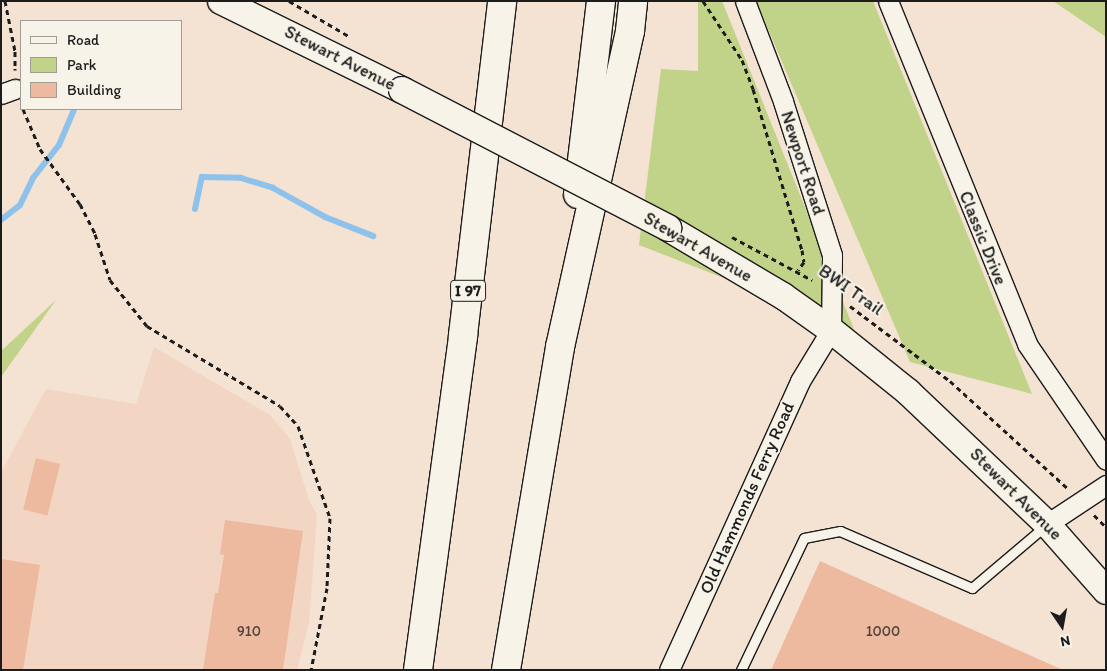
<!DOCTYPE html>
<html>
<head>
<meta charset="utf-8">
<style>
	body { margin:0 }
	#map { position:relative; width:1107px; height:671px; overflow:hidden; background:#f4e2d2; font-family:Itim,sans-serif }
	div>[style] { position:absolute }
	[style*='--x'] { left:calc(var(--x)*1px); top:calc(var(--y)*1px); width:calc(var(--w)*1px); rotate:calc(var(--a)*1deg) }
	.built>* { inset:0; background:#f2d6c3 }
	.green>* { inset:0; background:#c1d389 }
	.stream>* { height:6px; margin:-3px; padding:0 3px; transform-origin:3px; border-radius:3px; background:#8ec2eb }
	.building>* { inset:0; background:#edba9f; transform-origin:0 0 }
	.path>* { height:3px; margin-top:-1.5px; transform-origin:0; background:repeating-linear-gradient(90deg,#1c1c1c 0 5px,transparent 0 9px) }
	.roads { filter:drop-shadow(1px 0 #1c1c1c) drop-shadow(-1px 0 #1c1c1c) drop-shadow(0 1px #1c1c1c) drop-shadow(0 -1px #1c1c1c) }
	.lane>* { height:9px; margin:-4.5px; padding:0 4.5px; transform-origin:4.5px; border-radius:4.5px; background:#f7f3e8 }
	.street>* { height:19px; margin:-9.5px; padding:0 9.5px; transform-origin:9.5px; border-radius:9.5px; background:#f7f3e8 }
	.secondary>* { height:26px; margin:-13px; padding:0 13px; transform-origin:13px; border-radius:13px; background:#f7f3e8 }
	.highway>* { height:28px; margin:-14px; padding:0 14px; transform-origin:14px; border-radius:14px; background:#f7f3e8 }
	.bridges { filter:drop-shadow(1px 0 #1c1c1c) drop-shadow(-1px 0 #1c1c1c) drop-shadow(0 1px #1c1c1c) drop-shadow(0 -1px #1c1c1c) }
	.secondary-bridge>* { height:26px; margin:-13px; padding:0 13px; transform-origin:13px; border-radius:13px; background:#f7f3e8 }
	span { translate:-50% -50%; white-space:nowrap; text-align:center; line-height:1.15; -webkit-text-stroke:4px #f7f3e8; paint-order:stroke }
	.number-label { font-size:15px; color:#50443d }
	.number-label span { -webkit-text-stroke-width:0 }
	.shield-label span { padding:1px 4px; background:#f7f3e8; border:1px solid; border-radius:4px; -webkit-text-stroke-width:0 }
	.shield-label { font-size:16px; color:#1c1c1c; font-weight:700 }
	.street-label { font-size:18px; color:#1c1c1c }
	.frame { position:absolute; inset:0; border:2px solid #1c1c1c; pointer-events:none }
	.legend { position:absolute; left:20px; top:20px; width:162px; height:90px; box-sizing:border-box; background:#f7f3e8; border:1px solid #9f9d96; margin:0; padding:6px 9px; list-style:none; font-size:15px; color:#1c1c1c }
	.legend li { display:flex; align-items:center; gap:10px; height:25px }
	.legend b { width:25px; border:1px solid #9f9d96 }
	.north { position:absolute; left:1037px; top:601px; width:50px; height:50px; -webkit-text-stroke:4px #f7f3e8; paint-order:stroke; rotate:168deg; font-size:14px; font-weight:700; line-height:20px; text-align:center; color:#1c1c1c }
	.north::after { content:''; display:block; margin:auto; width:18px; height:22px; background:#1c1c1c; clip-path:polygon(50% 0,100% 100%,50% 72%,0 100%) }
</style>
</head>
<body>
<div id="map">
	<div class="built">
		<div style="clip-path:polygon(154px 347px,270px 415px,290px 439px,309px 500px,317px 515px,309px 623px,297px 670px,1px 670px,1px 472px,46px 389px,136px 404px)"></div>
	</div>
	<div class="green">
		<div style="clip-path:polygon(698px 1px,722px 1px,854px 329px,639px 245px,661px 69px,698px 71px)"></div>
		<div style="clip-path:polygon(756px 1px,873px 1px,1032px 394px,910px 362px)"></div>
		<div style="clip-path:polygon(1053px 1px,1106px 1px,1106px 38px,1106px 37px)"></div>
		<div style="clip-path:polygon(56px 300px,1px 377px,1px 351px)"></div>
	</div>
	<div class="stream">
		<div style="--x:195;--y:209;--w:33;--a:-78"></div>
		<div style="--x:202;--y:177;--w:39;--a:1"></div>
		<div style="--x:241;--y:178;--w:34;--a:17"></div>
		<div style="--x:273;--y:188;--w:60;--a:29.1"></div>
		<div style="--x:325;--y:217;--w:52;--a:21.6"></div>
		<div style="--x:1;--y:220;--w:24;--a:-38"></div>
		<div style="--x:20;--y:205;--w:30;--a:-64"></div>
		<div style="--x:33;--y:178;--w:42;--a:-51.8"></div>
		<div style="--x:59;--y:145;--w:39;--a:-67"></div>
	</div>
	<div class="building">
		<div style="left:36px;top:458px;width:25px;height:53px;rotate:14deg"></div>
		<div style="clip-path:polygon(225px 520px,303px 531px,283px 670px,203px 670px,215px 593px,218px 593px,224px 555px,220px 554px)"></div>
		<div style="clip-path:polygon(1px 559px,40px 565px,23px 670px,1px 670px)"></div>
		<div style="clip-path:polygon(820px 561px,904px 599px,1063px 670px,771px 670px)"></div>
	</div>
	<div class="path">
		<div style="--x:5;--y:1;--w:51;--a:78.7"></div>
		<div style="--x:15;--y:51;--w:19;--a:90"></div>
		<div style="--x:289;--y:1;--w:71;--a:30.5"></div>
		<div style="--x:703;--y:1;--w:71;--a:56.5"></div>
		<div style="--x:742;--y:60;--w:31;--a:69"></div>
		<div style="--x:753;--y:89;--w:168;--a:73.1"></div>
		<div style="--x:802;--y:250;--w:12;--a:81"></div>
		<div style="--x:804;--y:262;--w:10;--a:127"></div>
		<div style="--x:23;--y:109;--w:43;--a:67"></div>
		<div style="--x:40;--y:149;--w:68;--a:54"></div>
		<div style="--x:80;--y:204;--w:34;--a:63"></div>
		<div style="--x:95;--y:234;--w:48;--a:71.9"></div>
		<div style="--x:110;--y:280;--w:59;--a:51.2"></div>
		<div style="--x:147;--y:326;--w:155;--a:31"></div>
		<div style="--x:280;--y:406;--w:27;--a:48"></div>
		<div style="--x:298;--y:426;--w:97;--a:70.8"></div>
		<div style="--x:330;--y:518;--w:70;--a:92.5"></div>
		<div style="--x:327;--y:588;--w:84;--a:101"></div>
		<div style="--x:732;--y:237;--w:91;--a:28.3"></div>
		<div style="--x:850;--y:306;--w:125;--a:36.9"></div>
		<div style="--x:950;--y:381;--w:159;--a:42.4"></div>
		<div style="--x:1094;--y:515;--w:17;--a:45"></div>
	</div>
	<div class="roads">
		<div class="lane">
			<div style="--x:741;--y:670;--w:146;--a:-64.5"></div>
			<div style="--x:804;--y:538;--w:37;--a:-11"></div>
			<div style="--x:840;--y:531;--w:144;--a:23.4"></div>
			<div style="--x:972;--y:588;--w:96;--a:-40.3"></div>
		</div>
		<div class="street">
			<div style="--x:888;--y:1;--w:370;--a:67.9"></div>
			<div style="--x:1027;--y:344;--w:140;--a:55.7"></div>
			<div style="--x:1;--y:94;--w:15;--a:-20"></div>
			<div style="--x:1047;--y:524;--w:71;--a:-33.5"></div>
			<div style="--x:669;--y:670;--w:317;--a:-65.6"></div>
			<div style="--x:800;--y:381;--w:60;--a:-58.7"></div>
			<div style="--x:831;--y:330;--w:75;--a:-89.2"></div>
			<div style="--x:832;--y:255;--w:162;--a:-107.7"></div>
			<div style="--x:783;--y:101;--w:107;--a:-110.8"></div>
		</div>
		<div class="secondary">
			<div style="--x:221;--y:1;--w:202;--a:26.2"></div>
			<div style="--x:668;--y:228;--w:134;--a:30.6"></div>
			<div style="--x:783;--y:296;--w:59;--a:35.3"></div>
			<div style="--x:831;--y:330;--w:99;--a:38.8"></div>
			<div style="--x:908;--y:392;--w:192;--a:43.5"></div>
			<div style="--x:1047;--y:524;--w:89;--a:48.6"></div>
		</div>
		<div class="highway">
			<div style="--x:578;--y:194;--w:194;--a:-83.2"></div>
			<div style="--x:418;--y:670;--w:338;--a:-82.3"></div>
			<div style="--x:463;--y:335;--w:336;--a:-83.3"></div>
			<div style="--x:506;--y:670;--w:327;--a:-80.5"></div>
			<div style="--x:560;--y:347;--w:324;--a:-77.5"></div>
			<div style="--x:630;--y:31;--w:30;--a:-84"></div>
		</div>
	</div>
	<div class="bridges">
		<div class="secondary-bridge">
			<div style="--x:402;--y:90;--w:300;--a:27.4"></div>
		</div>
	</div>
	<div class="number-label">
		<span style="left:249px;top:632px">910</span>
		<span style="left:883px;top:632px">1000</span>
	</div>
	<div class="shield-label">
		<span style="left:468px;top:291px">I 97</span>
	</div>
	<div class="street-label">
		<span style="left:340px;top:58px;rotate:27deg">Stewart Avenue</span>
		<span style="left:803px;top:163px;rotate:72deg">Newport Road</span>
		<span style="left:983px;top:238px;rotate:68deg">Classic Drive</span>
		<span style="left:698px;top:247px;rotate:30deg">Stewart Avenue</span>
		<span style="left:851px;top:290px;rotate:35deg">BWI Trail</span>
		<span style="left:1016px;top:494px;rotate:45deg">Stewart Avenue</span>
		<span style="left:747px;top:498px;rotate:-66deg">Old Hammonds Ferry Road</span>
	</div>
	<div class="frame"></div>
	<ul class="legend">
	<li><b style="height:6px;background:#f7f3e8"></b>Road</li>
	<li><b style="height:14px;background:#c1d389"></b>Park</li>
	<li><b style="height:14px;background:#edba9f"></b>Building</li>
	</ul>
	<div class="north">N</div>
</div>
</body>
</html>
